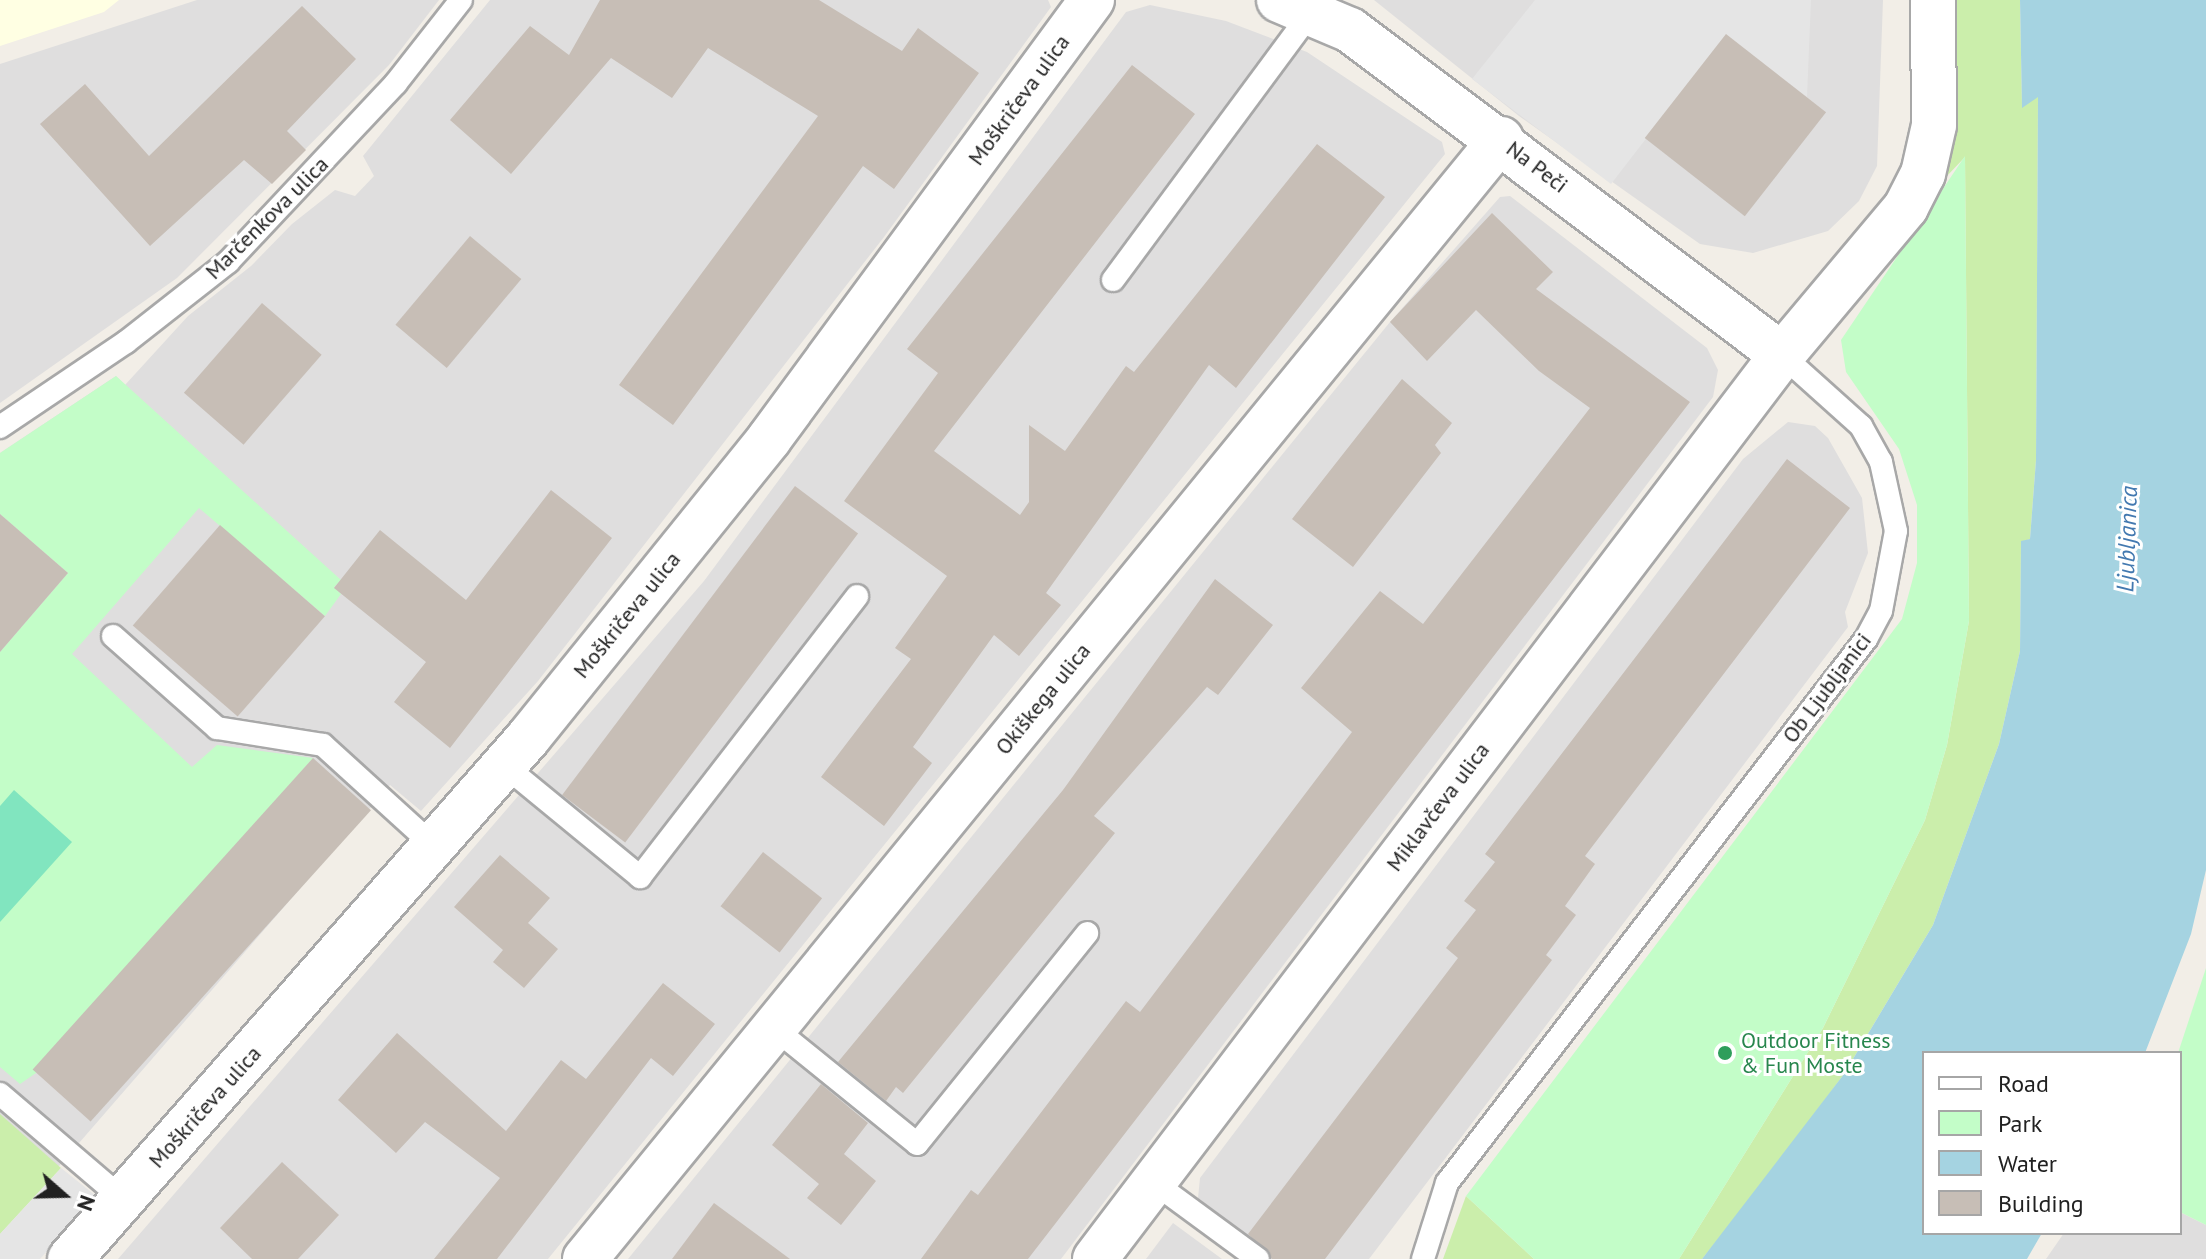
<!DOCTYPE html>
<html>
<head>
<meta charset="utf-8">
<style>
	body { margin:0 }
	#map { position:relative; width:2206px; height:1259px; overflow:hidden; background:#f2eee7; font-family:"PT Sans",sans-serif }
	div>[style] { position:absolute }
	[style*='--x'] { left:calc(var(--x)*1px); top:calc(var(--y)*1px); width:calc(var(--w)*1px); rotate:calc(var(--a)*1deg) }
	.residential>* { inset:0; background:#dfdede }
	.education>* { inset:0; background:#ffffe3 }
	.grass>* { inset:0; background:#cbeeab }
	.park>* { inset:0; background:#c3fdc8 }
	.pitch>* { inset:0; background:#81e5bf }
	.parking>* { inset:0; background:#e5e5e5 }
	.water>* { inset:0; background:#a5d3e1 }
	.building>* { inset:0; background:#c7beb6; transform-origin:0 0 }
	.roads { filter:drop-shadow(2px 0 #a8a8a8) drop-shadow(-2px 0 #a8a8a8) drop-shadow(0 2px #a8a8a8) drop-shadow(0 -2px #a8a8a8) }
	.service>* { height:22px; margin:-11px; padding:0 11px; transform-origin:11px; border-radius:11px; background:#fff }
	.minor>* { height:44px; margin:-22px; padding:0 22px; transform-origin:22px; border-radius:22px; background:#fff }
	.dots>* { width:22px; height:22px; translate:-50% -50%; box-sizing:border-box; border:4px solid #fff; border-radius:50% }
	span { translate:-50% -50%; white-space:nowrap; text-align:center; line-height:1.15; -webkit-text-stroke:6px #fff; paint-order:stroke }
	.street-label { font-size:22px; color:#212121 }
	.leisure-label { font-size:22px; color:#27864d }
	.left { translate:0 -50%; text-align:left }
	.water-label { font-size:24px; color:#4379b0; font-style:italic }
	.legend { position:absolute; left:1922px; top:1051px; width:260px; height:184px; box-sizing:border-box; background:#fff; border:2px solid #a6a6a6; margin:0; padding:10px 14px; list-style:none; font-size:24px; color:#212121 }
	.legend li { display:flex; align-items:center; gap:16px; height:40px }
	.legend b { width:40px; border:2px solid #a6a6a6 }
	.north { position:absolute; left:24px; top:1155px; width:80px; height:80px; -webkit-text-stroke:6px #fff; paint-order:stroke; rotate:110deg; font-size:22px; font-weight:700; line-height:32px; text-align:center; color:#212121 }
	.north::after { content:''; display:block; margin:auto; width:28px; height:36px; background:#212121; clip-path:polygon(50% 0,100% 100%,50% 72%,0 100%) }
</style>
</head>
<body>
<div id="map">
	<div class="residential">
		<div style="clip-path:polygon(197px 0,439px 0,389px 65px,177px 278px,0 403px,0 64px)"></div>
		<div style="clip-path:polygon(490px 0,1048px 0,1051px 7px,884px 237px,538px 681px,421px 811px,390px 785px,0 1234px,0 453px,116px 376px,125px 385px,188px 316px,251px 266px,292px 224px,335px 190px,355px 196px,374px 176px,363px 156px)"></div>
		<div style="clip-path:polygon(1374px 0,1883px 0,1877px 166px,1859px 201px,1828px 231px,1753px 253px,1700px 244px,1519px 116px)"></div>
		<div style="clip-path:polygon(1150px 5px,1226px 21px,1307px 52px,1442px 142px,1445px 154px,548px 1259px,118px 1259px,704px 581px,1126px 12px)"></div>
		<div style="clip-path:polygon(1510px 196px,1707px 348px,1718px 370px,1713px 397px,1061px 1259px,628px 1259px,1390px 322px,1500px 197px)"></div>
		<div style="clip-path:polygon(1788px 422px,1815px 426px,1828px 438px,1862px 498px,1868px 553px,1845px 612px,1848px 627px,1369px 1259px,1278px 1259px,1198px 1198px,1200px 1178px,1743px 459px)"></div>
		<div style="clip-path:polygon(2180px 1212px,2206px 1225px,2206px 1259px,2046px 1259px,2064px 1233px,2180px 1233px)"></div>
		<div style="clip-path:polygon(1173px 1223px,1222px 1259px,1146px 1259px)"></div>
	</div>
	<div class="education">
		<div style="clip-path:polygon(0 0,119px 0,104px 12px,0 46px)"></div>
	</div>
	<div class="grass">
		<div style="clip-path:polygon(1954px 0,2020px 0,2022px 107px,2038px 96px,2036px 460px,2030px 539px,2021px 542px,2020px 651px,1999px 744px,1933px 925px,1844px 1074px,1754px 1195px,1702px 1259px,1679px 1259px,1823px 1028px,1925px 820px,1947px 745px,1969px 621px,1965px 157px,1946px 177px,1953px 148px)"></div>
		<div style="clip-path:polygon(0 1114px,61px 1168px,0 1234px)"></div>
		<div style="clip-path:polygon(1466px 1196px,1534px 1259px,1443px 1259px)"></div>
	</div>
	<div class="park">
		<div style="clip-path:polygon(1965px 156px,1969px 621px,1947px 745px,1925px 820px,1823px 1028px,1679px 1259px,1534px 1259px,1466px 1196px,1902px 619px,1917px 563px,1917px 505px,1899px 449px,1846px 372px,1841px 340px)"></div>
		<div style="clip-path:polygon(116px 376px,341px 580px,334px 587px,341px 594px,325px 616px,199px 508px,72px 654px,192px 767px,217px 745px,313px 758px,36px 1073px,20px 1084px,0 1067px,0 652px,68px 573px,0 514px,0 453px)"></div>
		<div style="clip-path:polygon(2206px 968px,2206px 1225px,2180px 1212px,2178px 1053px)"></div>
	</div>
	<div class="pitch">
		<div style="clip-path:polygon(14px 790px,72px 842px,0 922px,0 806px)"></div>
	</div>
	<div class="parking">
		<div style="clip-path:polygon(1535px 0,1811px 0,1807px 97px,1726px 35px,1611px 184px,1472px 79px)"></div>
		<div style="clip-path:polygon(61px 1168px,96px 1196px,40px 1259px,0 1259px,0 1234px)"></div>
	</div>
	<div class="water">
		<div style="clip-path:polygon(2020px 0,2206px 0,2206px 870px,2191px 934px,2145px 1053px,1924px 1053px,1924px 1233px,2042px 1233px,2027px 1259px,1702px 1259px,1844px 1074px,1933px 925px,1999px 744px,2020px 651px,2021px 541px,2030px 539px,2036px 460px,2038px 97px,2022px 108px)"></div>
	</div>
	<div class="building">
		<div style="clip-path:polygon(600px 0,819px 0,902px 51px,918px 28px,979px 73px,894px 189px,863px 166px,673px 425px,619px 385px,818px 116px,708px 48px,672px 98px,611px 58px,511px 174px,450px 120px,530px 26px,569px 55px)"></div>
		<div style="clip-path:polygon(302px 6px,356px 59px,287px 131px,306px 150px,272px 184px,244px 160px,150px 246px,40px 124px,85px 84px,149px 156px)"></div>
		<div style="left:1726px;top:34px;width:127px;height:132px;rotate:38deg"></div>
		<div style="clip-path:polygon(1132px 65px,1195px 114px,934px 451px,1020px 515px,1029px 502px,1029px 425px,1065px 451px,1126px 366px,1134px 372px,1317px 144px,1385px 197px,1236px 388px,1209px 365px,1046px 593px,1061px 605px,1019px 656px,994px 635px,913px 747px,932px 763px,884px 826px,821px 777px,911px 659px,895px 648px,947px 576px,844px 501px,938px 373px,907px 349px)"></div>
		<div style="clip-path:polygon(1492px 213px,1553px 272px,1536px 289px,1690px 402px,1028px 1259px,921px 1259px,971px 1190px,978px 1195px,1126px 1001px,1140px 1012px,1352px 732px,1301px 688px,1380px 591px,1423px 624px,1590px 408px,1539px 371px,1476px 310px,1427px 361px,1390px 322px)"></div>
		<div style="left:470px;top:236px;width:67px;height:116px;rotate:40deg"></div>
		<div style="left:262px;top:303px;width:79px;height:119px;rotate:41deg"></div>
		<div style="clip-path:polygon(1402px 379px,1452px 423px,1435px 445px,1441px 453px,1353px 567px,1292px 519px)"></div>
		<div style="clip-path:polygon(1787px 459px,1850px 508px,1585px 856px,1595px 864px,1565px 906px,1576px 915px,1546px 955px,1552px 960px,1325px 1259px,1272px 1259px,1248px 1234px,1458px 958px,1446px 948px,1476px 910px,1464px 901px,1495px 862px,1485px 854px)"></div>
		<div style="left:795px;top:486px;width:79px;height:387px;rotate:37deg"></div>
		<div style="clip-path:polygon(551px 490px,612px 538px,450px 748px,394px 702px,426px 662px,334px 588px,380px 530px,466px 600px)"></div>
		<div style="clip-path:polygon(0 514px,68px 573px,0 652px)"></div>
		<div style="left:220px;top:525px;width:139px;height:133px;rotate:41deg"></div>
		<div style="clip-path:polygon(1215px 579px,1273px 625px,1218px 695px,1207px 687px,1094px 816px,1115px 833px,903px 1093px,896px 1087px,886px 1101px,838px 1062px,1063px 790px)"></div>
		<div style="left:313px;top:758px;width:78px;height:419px;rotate:42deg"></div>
		<div style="left:763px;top:852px;width:75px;height:69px;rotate:38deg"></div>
		<div style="clip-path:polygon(500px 855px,550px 898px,528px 923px,558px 949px,524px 988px,493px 962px,503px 950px,454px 907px)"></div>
		<div style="clip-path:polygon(663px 983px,715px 1024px,673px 1076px,651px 1058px,497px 1259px,434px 1259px,500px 1178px,425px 1122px,396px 1153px,338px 1100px,397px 1033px,506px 1131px,561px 1060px,586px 1079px)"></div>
		<div style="clip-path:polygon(821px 1084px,868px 1123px,844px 1154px,876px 1181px,841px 1225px,807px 1198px,819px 1184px,772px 1145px)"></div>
		<div style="clip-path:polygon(282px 1162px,339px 1215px,298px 1259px,252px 1259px,220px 1228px)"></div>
		<div style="clip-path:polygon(714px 1203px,790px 1259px,672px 1259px)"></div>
	</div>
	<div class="roads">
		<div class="service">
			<div style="--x:1113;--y:280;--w:335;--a:-53.5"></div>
			<div style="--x:0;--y:427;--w:152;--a:-34"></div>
			<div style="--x:126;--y:342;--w:130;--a:-38.1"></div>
			<div style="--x:228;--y:262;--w:245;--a:-46.8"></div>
			<div style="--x:396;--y:83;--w:105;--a:-51.9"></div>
			<div style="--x:113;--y:636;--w:139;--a:41.5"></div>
			<div style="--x:217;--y:728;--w:107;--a:9.1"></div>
			<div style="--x:323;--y:745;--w:153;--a:42.3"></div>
			<div style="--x:505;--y:766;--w:175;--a:39.4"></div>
			<div style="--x:640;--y:877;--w:355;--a:-52.3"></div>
			<div style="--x:774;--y:1028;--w:184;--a:39"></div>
			<div style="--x:917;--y:1144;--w:271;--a:-51.1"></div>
			<div style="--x:0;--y:1094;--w:162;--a:40.5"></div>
			<div style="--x:1153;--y:1182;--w:130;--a:36.3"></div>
			<div style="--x:1423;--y:1259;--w:80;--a:-72.5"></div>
			<div style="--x:1447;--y:1183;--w:687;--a:-52.4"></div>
			<div style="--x:1866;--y:639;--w:32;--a:-62"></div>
			<div style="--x:1881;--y:611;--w:81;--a:-79.4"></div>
			<div style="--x:1896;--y:531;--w:71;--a:-102.3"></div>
			<div style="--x:1881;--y:462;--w:41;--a:-119.1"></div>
			<div style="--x:1861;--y:426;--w:106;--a:-138.1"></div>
		</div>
		<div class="minor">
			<div style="--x:1279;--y:0;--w:77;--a:22.9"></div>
			<div style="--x:1350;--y:30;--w:541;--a:36.95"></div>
			<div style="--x:70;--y:1259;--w:694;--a:-48.68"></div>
			<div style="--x:528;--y:738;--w:384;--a:-51.1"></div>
			<div style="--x:769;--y:439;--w:545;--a:-53.66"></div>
			<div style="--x:585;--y:1259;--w:1447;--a:-50.72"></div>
			<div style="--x:1095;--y:1259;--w:1135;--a:-52.77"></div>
			<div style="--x:1782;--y:355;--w:193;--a:-50"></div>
			<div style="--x:1906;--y:207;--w:37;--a:-63"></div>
			<div style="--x:1923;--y:174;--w:50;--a:-77.3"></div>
			<div style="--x:1934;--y:125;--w:125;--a:-90.5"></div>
		</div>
	</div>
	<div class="dots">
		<div style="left:1725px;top:1053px;background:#2e9e5b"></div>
	</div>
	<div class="street-label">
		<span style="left:1019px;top:100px;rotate:-54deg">Moškričeva ulica</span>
		<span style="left:1537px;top:167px;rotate:37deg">Na Peči</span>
		<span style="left:267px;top:218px;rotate:-45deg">Marčenkova ulica</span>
		<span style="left:627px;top:615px;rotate:-51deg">Moškričeva ulica</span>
		<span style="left:1827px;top:688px;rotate:-53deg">Ob Ljubljanici</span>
		<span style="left:1043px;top:699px;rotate:-51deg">Okiškega ulica</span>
		<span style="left:1438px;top:807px;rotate:-53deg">Miklavčeva ulica</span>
		<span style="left:205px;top:1107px;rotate:-48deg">Moškričeva ulica</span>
	</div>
	<div class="leisure-label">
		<span class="left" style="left:1741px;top:1053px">Outdoor Fitness<br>&amp; Fun Moste</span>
	</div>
	<div class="water-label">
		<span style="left:2127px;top:539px;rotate:-88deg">Ljubljanica</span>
	</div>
	<ul class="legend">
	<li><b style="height:10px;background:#fff"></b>Road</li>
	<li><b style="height:22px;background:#c3fdc8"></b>Park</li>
	<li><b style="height:22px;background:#a5d3e1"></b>Water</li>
	<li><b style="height:22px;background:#c7beb6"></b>Building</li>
	</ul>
	<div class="north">N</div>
</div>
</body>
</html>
